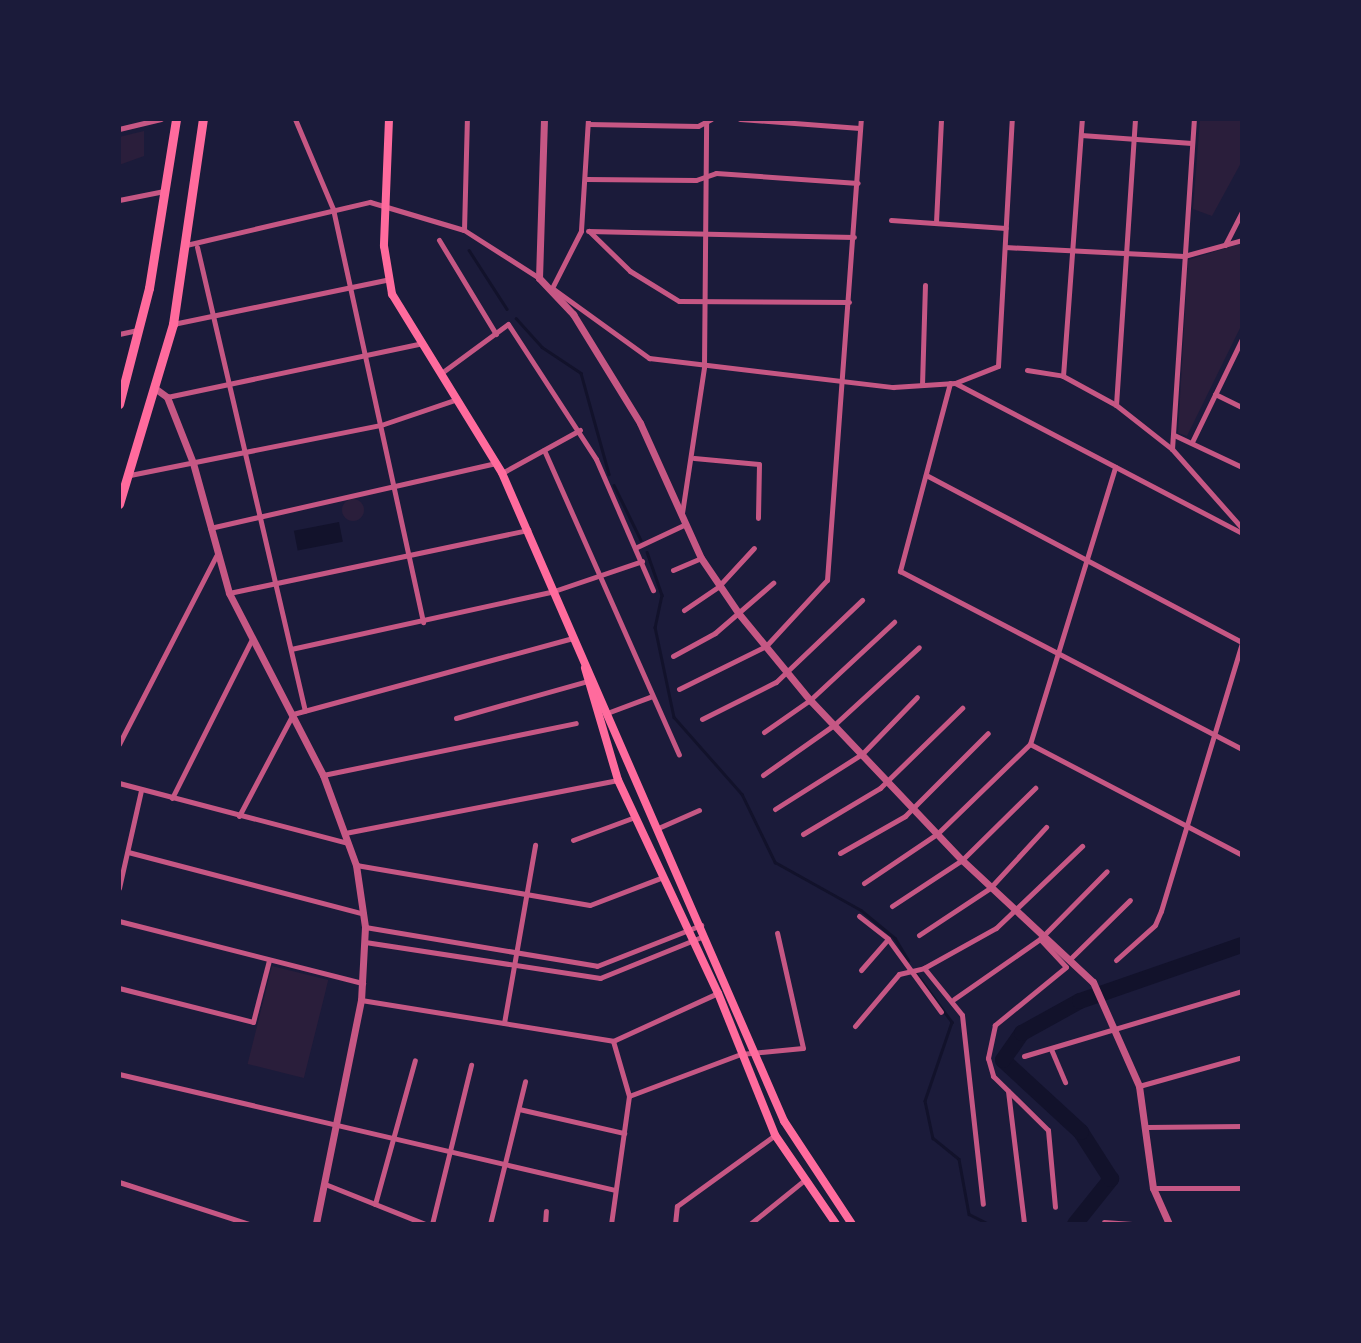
<!DOCTYPE html>
<html>
<head>
<meta charset="utf-8">
<style>
	body { margin:0 }
	#map { position:relative; width:1361px; height:1343px; overflow:hidden; background:#1b1b3a; font-family:Cabin,sans-serif }
	div>[style] { position:absolute }
	[style*='--x'] { left:calc(var(--x)*1px); top:calc(var(--y)*1px); width:calc(var(--w)*1px); rotate:calc(var(--a)*1deg) }
	.green>* { inset:0; background:#2a1e3b; transform-origin:0 0 }
	.round { border-radius:50% }
	.water>* { inset:0; background:#12122b; transform-origin:0 0 }
	.stream>* { height:2.5px; margin:-1.25px; padding:0 1.25px; transform-origin:1.25px; border-radius:1.25px; background:#12122b }
	.river>* { height:16px; margin:-8px; padding:0 8px; transform-origin:8px; border-radius:8px; background:#12122b }
	.minor>* { height:5px; margin:-2.5px; padding:0 2.5px; transform-origin:2.5px; border-radius:2.5px; background:#c65784 }
	.tertiary>* { height:7px; margin:-3.5px; padding:0 3.5px; transform-origin:3.5px; border-radius:3.5px; background:#c65784 }
	.secondary>* { height:8px; margin:-4px; padding:0 4px; transform-origin:4px; border-radius:4px; background:#ff6b9d }
	.primary>* { height:9px; margin:-4.5px; padding:0 4.5px; transform-origin:4.5px; border-radius:4.5px; background:#ff6b9d }
	span { translate:-50% -50%; white-space:nowrap; text-align:center; line-height:1.15; -webkit-text-stroke:5px #1b1b3a; paint-order:stroke }
	.frame { position:absolute; inset:0; border:121px solid #1b1b3a; pointer-events:none }
</style>
</head>
<body>
<div id="map">
	<div class="green">
		<div style="clip-path:polygon(1200px 119px,1242px 119px,1242px 161px,1212px 216px,1193px 209px)"></div>
		<div style="clip-path:polygon(144px 131px,144px 156px,119px 165px,119px 137px)"></div>
		<div style="clip-path:polygon(1242px 243px,1242px 324px,1187px 436px,1178px 433px,1188px 260px)"></div>
		<div class="round" style="left:342px;top:499px;width:22px;height:22px"></div>
		<div style="left:272px;top:966px;width:58px;height:101px;rotate:14deg"></div>
	</div>
	<div class="water">
		<div style="left:339px;top:522px;width:20px;height:46px;rotate:79deg"></div>
	</div>
	<div class="stream">
		<div style="--x:469;--y:250;--w:70;--a:57.2"></div>
		<div style="--x:516;--y:318;--w:39;--a:48"></div>
		<div style="--x:542;--y:347;--w:47;--a:33.7"></div>
		<div style="--x:581;--y:373;--w:105;--a:74.5"></div>
		<div style="--x:614;--y:485;--w:61;--a:63.9"></div>
		<div style="--x:647;--y:552;--w:46;--a:70.8"></div>
		<div style="--x:662;--y:595;--w:33;--a:102"></div>
		<div style="--x:655;--y:627;--w:92;--a:78.1"></div>
		<div style="--x:674;--y:717;--w:103;--a:48.6"></div>
		<div style="--x:742;--y:794;--w:76;--a:64.1"></div>
		<div style="--x:775;--y:862;--w:98;--a:29.2"></div>
		<div style="--x:861;--y:910;--w:44;--a:39.5"></div>
		<div style="--x:895;--y:938;--w:26;--a:59"></div>
		<div style="--x:916;--y:973;--w:61;--a:53.7"></div>
		<div style="--x:952;--y:1022;--w:83;--a:108.9"></div>
		<div style="--x:925;--y:1101;--w:38;--a:78"></div>
		<div style="--x:933;--y:1138;--w:33;--a:39"></div>
		<div style="--x:959;--y:1159;--w:56;--a:79.7"></div>
		<div style="--x:969;--y:1214;--w:22;--a:27"></div>
	</div>
	<div class="river">
		<div style="--x:1075;--y:1224;--w:58;--a:-51.3"></div>
		<div style="--x:1111;--y:1179;--w:56;--a:-122.6"></div>
		<div style="--x:1081;--y:1132;--w:106;--a:-137.3"></div>
		<div style="--x:1003;--y:1060;--w:33;--a:-55"></div>
		<div style="--x:1022;--y:1033;--w:66;--a:-28.9"></div>
		<div style="--x:1080;--y:1001;--w:171;--a:-19.1"></div>
	</div>
	<div class="minor">
		<div style="--x:295;--y:119;--w:98;--a:67.1"></div>
		<div style="--x:333;--y:209;--w:423;--a:77.7"></div>
		<div style="--x:588;--y:119;--w:112;--a:93.6"></div>
		<div style="--x:581;--y:231;--w:64;--a:117"></div>
		<div style="--x:552;--y:288;--w:120;--a:35.8"></div>
		<div style="--x:649;--y:358;--w:246;--a:6.8"></div>
		<div style="--x:893;--y:387;--w:62;--a:-3.7"></div>
		<div style="--x:955;--y:383;--w:46;--a:-21.6"></div>
		<div style="--x:998;--y:366;--w:247;--a:-86.8"></div>
		<div style="--x:740;--y:119;--w:120;--a:4.3"></div>
		<div style="--x:588;--y:124;--w:110;--a:1"></div>
		<div style="--x:698;--y:126;--w:15;--a:-28"></div>
		<div style="--x:119;--y:129;--w:43;--a:-13.4"></div>
		<div style="--x:1081;--y:135;--w:111;--a:4.1"></div>
		<div style="--x:587;--y:179;--w:109;--a:0.5"></div>
		<div style="--x:696;--y:180;--w:21;--a:-19"></div>
		<div style="--x:716;--y:173;--w:142;--a:4"></div>
		<div style="--x:119;--y:200;--w:46;--a:-11.3"></div>
		<div style="--x:891;--y:220;--w:115;--a:4"></div>
		<div style="--x:936;--y:222;--w:103;--a:-87.2"></div>
		<div style="--x:464;--y:230;--w:111;--a:-88.5"></div>
		<div style="--x:588;--y:231;--w:266;--a:1.3"></div>
		<div style="--x:589;--y:231;--w:57;--a:44.3"></div>
		<div style="--x:630;--y:271;--w:57;--a:31.5"></div>
		<div style="--x:679;--y:301;--w:170;--a:0.3"></div>
		<div style="--x:439;--y:240;--w:110;--a:58.8"></div>
		<div style="--x:186;--y:245;--w:189;--a:-13.2"></div>
		<div style="--x:370;--y:202;--w:98;--a:16.6"></div>
		<div style="--x:464;--y:230;--w:89;--a:32.6"></div>
		<div style="--x:1225;--y:245;--w:37;--a:-63"></div>
		<div style="--x:197;--y:247;--w:476;--a:76.9"></div>
		<div style="--x:1005;--y:247;--w:179;--a:2.9"></div>
		<div style="--x:1184;--y:256;--w:60;--a:-15.4"></div>
		<div style="--x:173;--y:324;--w:217;--a:-11.7"></div>
		<div style="--x:119;--y:334;--w:19;--a:-12"></div>
		<div style="--x:1027;--y:370;--w:36;--a:9"></div>
		<div style="--x:1063;--y:376;--w:60;--a:28.7"></div>
		<div style="--x:1116;--y:405;--w:71;--a:38.2"></div>
		<div style="--x:1172;--y:449;--w:106;--a:48.5"></div>
		<div style="--x:440;--y:374;--w:84;--a:-36.3"></div>
		<div style="--x:508;--y:324;--w:161;--a:56.9"></div>
		<div style="--x:596;--y:459;--w:143;--a:66.5"></div>
		<div style="--x:1063;--y:376;--w:258;--a:-85.8"></div>
		<div style="--x:950;--y:383;--w:195;--a:104.9"></div>
		<div style="--x:900;--y:571;--w:386;--a:27.5"></div>
		<div style="--x:955;--y:383;--w:324;--a:27.6"></div>
		<div style="--x:922;--y:385;--w:100;--a:-88.3"></div>
		<div style="--x:1215;--y:394;--w:30;--a:26"></div>
		<div style="--x:167;--y:397;--w:258;--a:-11.9"></div>
		<div style="--x:1116;--y:405;--w:287;--a:-86.2"></div>
		<div style="--x:1174;--y:435;--w:75;--a:25.2"></div>
		<div style="--x:1192;--y:442;--w:114;--a:-64.1"></div>
		<div style="--x:1172;--y:449;--w:331;--a:-86.2"></div>
		<div style="--x:544;--y:450;--w:333;--a:66.1"></div>
		<div style="--x:694;--y:458;--w:65;--a:5.3"></div>
		<div style="--x:759;--y:464;--w:54;--a:91.1"></div>
		<div style="--x:502;--y:473;--w:89;--a:-28.9"></div>
		<div style="--x:130;--y:475;--w:256;--a:-11.3"></div>
		<div style="--x:381;--y:425;--w:78;--a:-18.7"></div>
		<div style="--x:926;--y:475;--w:357;--a:27.9"></div>
		<div style="--x:682;--y:513;--w:148;--a:-81.4"></div>
		<div style="--x:704;--y:367;--w:248;--a:-89.5"></div>
		<div style="--x:210;--y:528;--w:292;--a:-12.8"></div>
		<div style="--x:637;--y:547;--w:54;--a:-25.1"></div>
		<div style="--x:673;--y:570;--w:30;--a:-23"></div>
		<div style="--x:229;--y:593;--w:306;--a:-11.9"></div>
		<div style="--x:684;--y:610;--w:41;--a:-34.1"></div>
		<div style="--x:718;--y:587;--w:53;--a:-47.3"></div>
		<div style="--x:291;--y:649;--w:269;--a:-12.4"></div>
		<div style="--x:554;--y:591;--w:93;--a:-18.8"></div>
		<div style="--x:673;--y:656;--w:48;--a:-28.7"></div>
		<div style="--x:715;--y:633;--w:77;--a:-40.8"></div>
		<div style="--x:679;--y:689;--w:97;--a:-26.3"></div>
		<div style="--x:766;--y:646;--w:90;--a:-47.3"></div>
		<div style="--x:827;--y:580;--w:462;--a:-85.8"></div>
		<div style="--x:607;--y:713;--w:46;--a:-20.4"></div>
		<div style="--x:456;--y:718;--w:140;--a:-15.7"></div>
		<div style="--x:702;--y:719;--w:83;--a:-26.6"></div>
		<div style="--x:776;--y:682;--w:119;--a:-43.6"></div>
		<div style="--x:764;--y:732;--w:56;--a:-34.8"></div>
		<div style="--x:810;--y:700;--w:115;--a:-42.9"></div>
		<div style="--x:119;--y:744;--w:212;--a:-62.7"></div>
		<div style="--x:1030;--y:744;--w:239;--a:27.6"></div>
		<div style="--x:323;--y:775;--w:258;--a:-11.6"></div>
		<div style="--x:763;--y:775;--w:87;--a:-35.2"></div>
		<div style="--x:834;--y:725;--w:115;--a:-42.5"></div>
		<div style="--x:119;--y:783;--w:237;--a:14.7"></div>
		<div style="--x:172;--y:798;--w:176;--a:-63.3"></div>
		<div style="--x:775;--y:809;--w:103;--a:-32.3"></div>
		<div style="--x:862;--y:754;--w:79;--a:-46"></div>
		<div style="--x:239;--y:816;--w:115;--a:-62.1"></div>
		<div style="--x:293;--y:714;--w:289;--a:-15.2"></div>
		<div style="--x:656;--y:829;--w:47;--a:-23.8"></div>
		<div style="--x:345;--y:833;--w:278;--a:-11"></div>
		<div style="--x:803;--y:834;--w:90;--a:-30.9"></div>
		<div style="--x:880;--y:788;--w:115;--a:-44.3"></div>
		<div style="--x:573;--y:840;--w:66;--a:-20.4"></div>
		<div style="--x:128;--y:852;--w:244;--a:14.7"></div>
		<div style="--x:840;--y:853;--w:75;--a:-29.6"></div>
		<div style="--x:905;--y:816;--w:117;--a:-45"></div>
		<div style="--x:356;--y:865;--w:237;--a:9.7"></div>
		<div style="--x:590;--y:905;--w:78;--a:-21"></div>
		<div style="--x:864;--y:883;--w:88;--a:-33.9"></div>
		<div style="--x:937;--y:834;--w:129;--a:-44.1"></div>
		<div style="--x:1030;--y:744;--w:290;--a:-72.9"></div>
		<div style="--x:119;--y:888;--w:100;--a:-77.3"></div>
		<div style="--x:892;--y:906;--w:84;--a:-33.3"></div>
		<div style="--x:962;--y:860;--w:103;--a:-44.6"></div>
		<div style="--x:859;--y:916;--w:37;--a:38"></div>
		<div style="--x:888;--y:939;--w:90;--a:54"></div>
		<div style="--x:119;--y:921;--w:252;--a:14.3"></div>
		<div style="--x:365;--y:927;--w:235;--a:9.5"></div>
		<div style="--x:597;--y:966;--w:112;--a:-21.5"></div>
		<div style="--x:919;--y:935;--w:85;--a:-33.5"></div>
		<div style="--x:990;--y:888;--w:83;--a:-47.4"></div>
		<div style="--x:1040;--y:939;--w:38;--a:47"></div>
		<div style="--x:1066;--y:967;--w:92;--a:140.8"></div>
		<div style="--x:995;--y:1025;--w:34;--a:102"></div>
		<div style="--x:988;--y:1058;--w:19;--a:74"></div>
		<div style="--x:993;--y:1076;--w:77;--a:44.5"></div>
		<div style="--x:1048;--y:1130;--w:77;--a:84.8"></div>
		<div style="--x:365;--y:942;--w:238;--a:8.7"></div>
		<div style="--x:600;--y:978;--w:112;--a:-22"></div>
		<div style="--x:1070;--y:959;--w:84;--a:-44.5"></div>
		<div style="--x:1116;--y:960;--w:52;--a:-41.9"></div>
		<div style="--x:1155;--y:925;--w:15;--a:-67"></div>
		<div style="--x:1161;--y:911;--w:280;--a:-73.2"></div>
		<div style="--x:924;--y:968;--w:60;--a:51"></div>
		<div style="--x:962;--y:1015;--w:190;--a:83.7"></div>
		<div style="--x:861;--y:970;--w:41;--a:-48.9"></div>
		<div style="--x:119;--y:988;--w:138;--a:14.2"></div>
		<div style="--x:253;--y:1022;--w:64;--a:-75.5"></div>
		<div style="--x:954;--y:999;--w:105;--a:-34.9"></div>
		<div style="--x:1040;--y:939;--w:95;--a:-45.4"></div>
		<div style="--x:361;--y:1000;--w:255;--a:9.2"></div>
		<div style="--x:613;--y:1041;--w:115;--a:-24.6"></div>
		<div style="--x:504;--y:1023;--w:181;--a:-80.1"></div>
		<div style="--x:855;--y:1026;--w:68;--a:-49.8"></div>
		<div style="--x:899;--y:974;--w:26;--a:-13"></div>
		<div style="--x:924;--y:968;--w:82;--a:-29.1"></div>
		<div style="--x:996;--y:928;--w:119;--a:-43.6"></div>
		<div style="--x:1051;--y:1049;--w:36;--a:67"></div>
		<div style="--x:1024;--y:1056;--w:227;--a:-16.6"></div>
		<div style="--x:119;--y:1074;--w:509;--a:13.16"></div>
		<div style="--x:1139;--y:1086;--w:107;--a:-15.7"></div>
		<div style="--x:1008;--y:1091;--w:134;--a:83.1"></div>
		<div style="--x:629;--y:1096;--w:120;--a:-20.6"></div>
		<div style="--x:741;--y:1054;--w:62;--a:-5.5"></div>
		<div style="--x:803;--y:1048;--w:118;--a:-102.7"></div>
		<div style="--x:519;--y:1109;--w:108;--a:12.9"></div>
		<div style="--x:1147;--y:1127;--w:95;--a:-0.6"></div>
		<div style="--x:119;--y:1182;--w:137;--a:17.9"></div>
		<div style="--x:325;--y:1184;--w:108;--a:21.8"></div>
		<div style="--x:1153;--y:1188;--w:89;--a:0"></div>
		<div style="--x:375;--y:1204;--w:149;--a:-74.5"></div>
		<div style="--x:1104;--y:1222;--w:28;--a:4"></div>
		<div style="--x:432;--y:1224;--w:164;--a:-76.2"></div>
		<div style="--x:490;--y:1224;--w:147;--a:-76.2"></div>
		<div style="--x:545;--y:1224;--w:13;--a:-86"></div>
		<div style="--x:611;--y:1224;--w:129;--a:-82"></div>
		<div style="--x:629;--y:1096;--w:57;--a:-106.2"></div>
		<div style="--x:675;--y:1224;--w:18;--a:-84"></div>
		<div style="--x:677;--y:1206;--w:121;--a:-35.9"></div>
		<div style="--x:750;--y:1224;--w:67;--a:-38.9"></div>
		<div style="--x:1157;--y:1224;--w:11;--a:0"></div>
	</div>
	<div class="tertiary">
		<div style="--x:544;--y:119;--w:159;--a:91.8"></div>
		<div style="--x:539;--y:278;--w:50;--a:46.6"></div>
		<div style="--x:573;--y:314;--w:128;--a:58.4"></div>
		<div style="--x:640;--y:423;--w:148;--a:65.7"></div>
		<div style="--x:701;--y:558;--w:68;--a:55.8"></div>
		<div style="--x:739;--y:614;--w:112;--a:50.5"></div>
		<div style="--x:810;--y:700;--w:221;--a:46.5"></div>
		<div style="--x:962;--y:860;--w:179;--a:43"></div>
		<div style="--x:1093;--y:982;--w:114;--a:66.1"></div>
		<div style="--x:1139;--y:1086;--w:103;--a:82.2"></div>
		<div style="--x:1153;--y:1188;--w:39;--a:66"></div>
		<div style="--x:156;--y:389;--w:14;--a:36"></div>
		<div style="--x:167;--y:397;--w:71;--a:68.5"></div>
		<div style="--x:193;--y:463;--w:135;--a:74.5"></div>
		<div style="--x:229;--y:593;--w:205;--a:62.7"></div>
		<div style="--x:323;--y:775;--w:96;--a:69.9"></div>
		<div style="--x:356;--y:865;--w:63;--a:81.7"></div>
		<div style="--x:365;--y:927;--w:73;--a:93.1"></div>
		<div style="--x:361;--y:1000;--w:228;--a:101.4"></div>
	</div>
	<div class="secondary">
		<div style="--x:389;--y:119;--w:127;--a:92.3"></div>
		<div style="--x:384;--y:246;--w:49;--a:80.5"></div>
		<div style="--x:392;--y:294;--w:210;--a:58.4"></div>
		<div style="--x:502;--y:473;--w:707;--a:66.48"></div>
		<div style="--x:784;--y:1121;--w:123;--a:56.6"></div>
		<div style="--x:585;--y:668;--w:117;--a:73.6"></div>
		<div style="--x:618;--y:780;--w:235;--a:64.9"></div>
		<div style="--x:718;--y:993;--w:153;--a:68.1"></div>
		<div style="--x:775;--y:1135;--w:108;--a:55.6"></div>
	</div>
	<div class="primary">
		<div style="--x:119;--y:404;--w:120;--a:-75.5"></div>
		<div style="--x:149;--y:288;--w:171;--a:-80.9"></div>
		<div style="--x:119;--y:504;--w:188;--a:-73.3"></div>
		<div style="--x:173;--y:324;--w:207;--a:-81.7"></div>
	</div>
	<div class="frame"></div>
</div>
</body>
</html>
